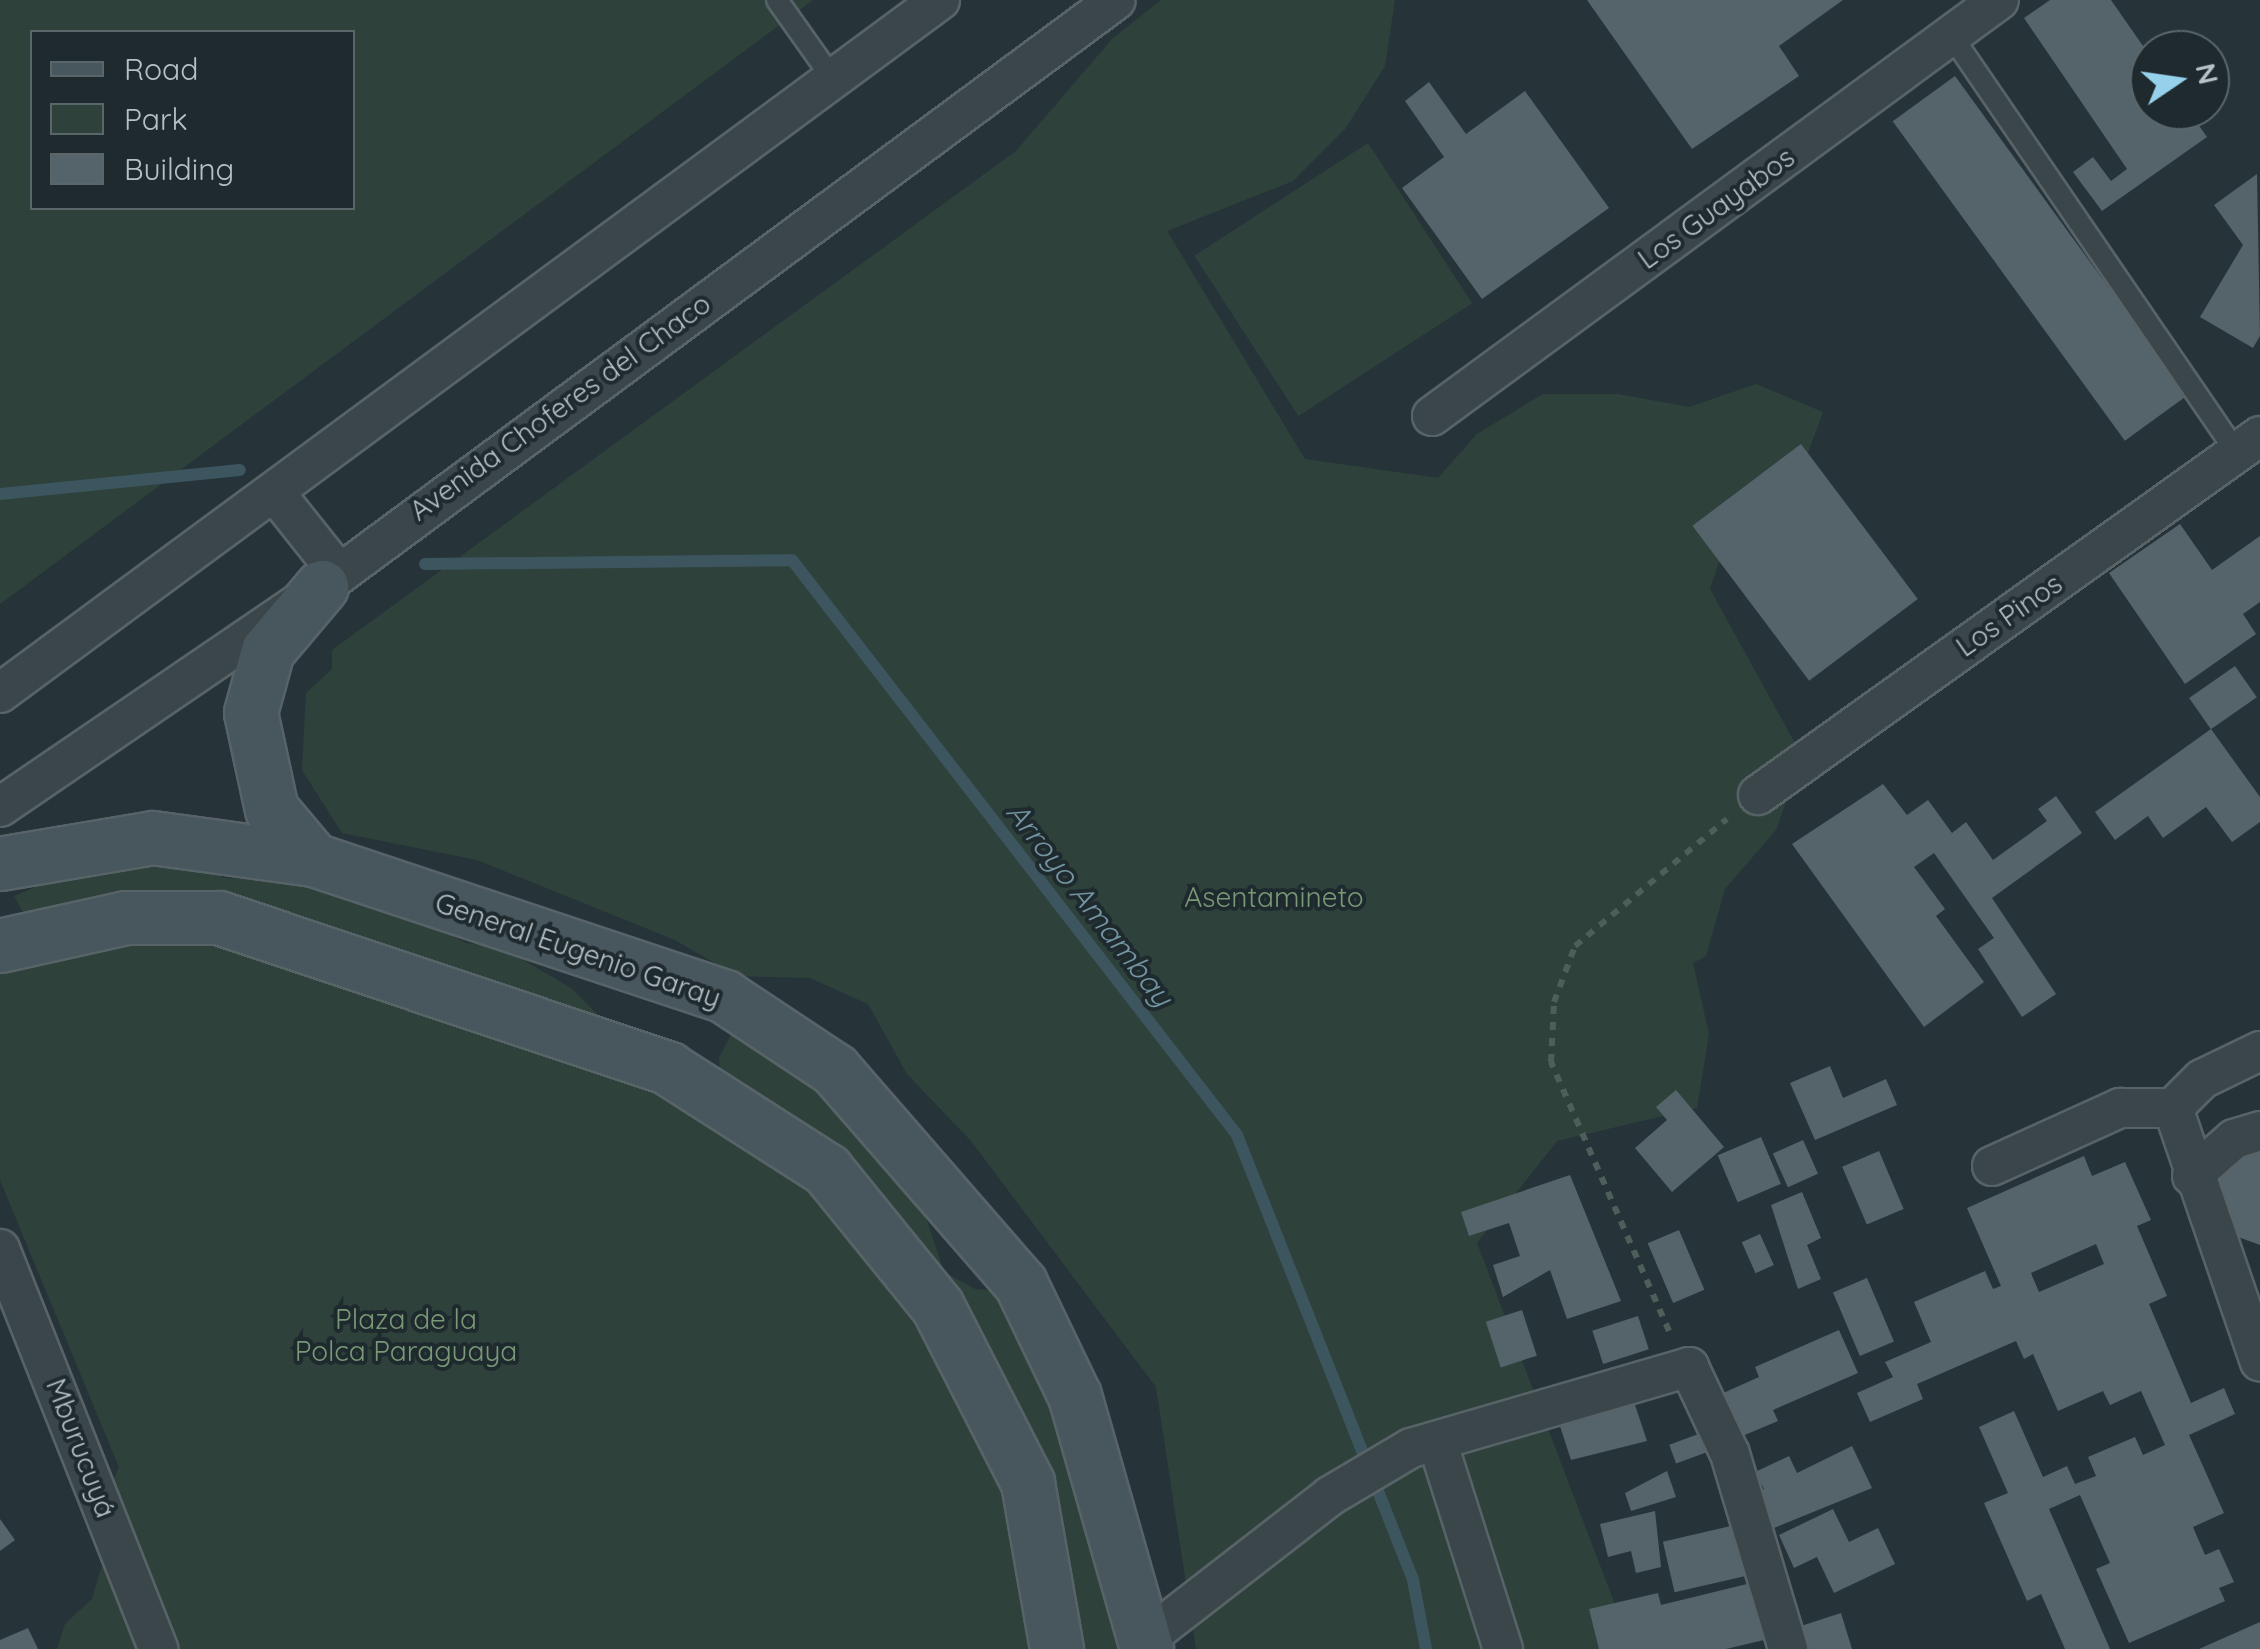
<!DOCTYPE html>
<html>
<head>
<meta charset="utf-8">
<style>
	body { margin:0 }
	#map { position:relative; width:2260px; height:1649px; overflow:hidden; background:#26343a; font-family:Quicksand,sans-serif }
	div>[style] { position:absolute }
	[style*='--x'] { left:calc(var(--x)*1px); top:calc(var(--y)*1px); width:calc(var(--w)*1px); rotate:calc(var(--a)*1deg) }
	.green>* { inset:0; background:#2e423b; transform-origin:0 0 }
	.stream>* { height:12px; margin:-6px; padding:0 6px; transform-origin:6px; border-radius:6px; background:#3c555e }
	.building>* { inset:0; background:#54646a; transform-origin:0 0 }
	.path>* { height:6px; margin-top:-3px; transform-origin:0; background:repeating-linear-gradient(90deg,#4d5e5b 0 8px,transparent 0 16px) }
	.roads { filter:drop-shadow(2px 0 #586368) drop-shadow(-2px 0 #586368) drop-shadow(0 2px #586368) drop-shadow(0 -2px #586368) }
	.lane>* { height:20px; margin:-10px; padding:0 10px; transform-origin:10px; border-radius:10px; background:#3a464a }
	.street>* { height:38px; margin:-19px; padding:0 19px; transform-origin:19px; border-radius:19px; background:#3a464a }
	.secondary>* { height:52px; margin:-26px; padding:0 26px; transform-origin:26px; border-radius:26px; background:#48565d }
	span { translate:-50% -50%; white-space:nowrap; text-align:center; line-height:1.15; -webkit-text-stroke:8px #1f2a2f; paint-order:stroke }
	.street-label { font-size:28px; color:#b5c1c6 }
	.park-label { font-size:28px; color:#799876 }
	.water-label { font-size:30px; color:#7394a0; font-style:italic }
	.legend { position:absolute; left:30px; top:30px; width:325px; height:180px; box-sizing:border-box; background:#1f2a2f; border:2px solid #5b666b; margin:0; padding:12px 18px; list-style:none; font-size:30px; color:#b5c1c6 }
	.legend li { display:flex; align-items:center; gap:20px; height:50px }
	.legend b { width:50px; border:2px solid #5b666b }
	.north { position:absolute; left:2130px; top:30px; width:100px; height:100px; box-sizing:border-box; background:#1f2a2f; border:2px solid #5b666b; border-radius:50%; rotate:77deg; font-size:28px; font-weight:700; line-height:40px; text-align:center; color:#b5c1c6 }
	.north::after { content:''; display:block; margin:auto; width:35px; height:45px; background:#95d1eb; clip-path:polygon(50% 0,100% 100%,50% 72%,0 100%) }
</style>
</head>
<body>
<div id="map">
	<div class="green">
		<div style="clip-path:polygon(evenodd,0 0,813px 0,0 604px,0 0,32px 32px,352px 32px,352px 208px,32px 208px,32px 32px)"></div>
		<div style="clip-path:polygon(1161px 0,1395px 0,1385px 66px,1345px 129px,1293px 181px,1167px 231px,1305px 459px,1438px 478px,1477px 434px,1543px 394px,1618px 394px,1689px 407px,1756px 384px,1823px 412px,1797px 483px,1733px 519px,1710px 589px,1802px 756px,1776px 830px,1725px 889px,1706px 956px,1693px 963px,1709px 1034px,1697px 1108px,1557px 1141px,1477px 1243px,1632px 1649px,1196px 1649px,1156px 1387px,971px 1141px,907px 1074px,868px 1004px,810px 978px,737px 976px,675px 940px,477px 860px,342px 833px,302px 770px,306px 693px,332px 669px,332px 650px,1016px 151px,1113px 38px)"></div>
		<div style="left:1368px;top:143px;width:191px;height:207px;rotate:57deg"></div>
		<div style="clip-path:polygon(191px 861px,224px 878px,296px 880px,401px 909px,466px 943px,503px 948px,571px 988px,597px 1014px,598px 1068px,722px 1096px,719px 1058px,735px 1027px,767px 1012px,920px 1199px,944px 1272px,975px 1289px,1011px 1292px,1080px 1482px,1119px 1649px,57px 1649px,65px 1624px,92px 1599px,102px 1565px,96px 1524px,119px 1467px,0 1180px,0 970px,49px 957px,14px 896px,81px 868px)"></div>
	</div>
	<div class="stream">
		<div style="--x:0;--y:494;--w:241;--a:-5.7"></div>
		<div style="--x:425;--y:564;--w:367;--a:-0.6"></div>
		<div style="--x:792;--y:560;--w:727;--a:52.26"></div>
		<div style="--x:1237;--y:1135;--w:479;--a:68.4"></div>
		<div style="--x:1413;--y:1580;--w:70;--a:79.3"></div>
	</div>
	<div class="building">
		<div style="clip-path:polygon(1587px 0,1843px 0,1779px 46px,1799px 76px,1692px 149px)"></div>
		<div style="clip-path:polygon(2050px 0,2111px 0,2150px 56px,2150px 110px,2188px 110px,2207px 137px,2102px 211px,2073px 172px,2093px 157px,2111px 181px,2127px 169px,2024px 18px)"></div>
		<div style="left:1955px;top:76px;width:395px;height:77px;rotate:54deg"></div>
		<div style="clip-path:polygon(1429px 82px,1466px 134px,1525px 91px,1609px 208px,1482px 299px,1402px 188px,1444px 157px,1405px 101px)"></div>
		<div style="clip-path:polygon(2257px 174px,2260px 336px,2253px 348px,2200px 317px,2243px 245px,2214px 205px)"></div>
		<div style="left:1801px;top:444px;width:194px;height:136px;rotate:53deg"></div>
		<div style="clip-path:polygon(2180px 524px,2212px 570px,2260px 536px,2260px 602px,2243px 614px,2256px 634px,2185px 684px,2109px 573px)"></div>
		<div style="left:2235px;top:666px;width:38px;height:56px;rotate:55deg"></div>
		<div style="clip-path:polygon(2211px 729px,2260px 797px,2260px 822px,2232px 842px,2206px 807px,2163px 838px,2148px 816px,2115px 840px,2095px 812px)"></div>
		<div style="clip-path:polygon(1883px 784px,1907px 815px,1928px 800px,1952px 833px,1966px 822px,1993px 860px,2047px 821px,2038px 809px,2056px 796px,2082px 833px,1992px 898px,2056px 994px,2022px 1017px,1978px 949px,1994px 938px,1934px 853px,1914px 867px,1945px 909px,1936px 916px,1984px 982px,1924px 1027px,1792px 844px)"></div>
		<div style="clip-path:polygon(1830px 1066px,1843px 1098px,1886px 1079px,1897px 1105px,1815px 1140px,1790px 1083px)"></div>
		<div style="clip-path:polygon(1676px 1090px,1724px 1147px,1672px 1192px,1635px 1148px,1667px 1120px,1656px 1107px)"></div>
		<div style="left:1761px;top:1137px;width:51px;height:47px;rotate:67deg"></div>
		<div style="left:1803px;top:1140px;width:37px;height:33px;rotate:66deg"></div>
		<div style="clip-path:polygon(2260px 1150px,2260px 1245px,2230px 1234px,2214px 1184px,2225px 1163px)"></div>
		<div style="left:1879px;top:1151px;width:63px;height:40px;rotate:67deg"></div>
		<div style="clip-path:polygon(evenodd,2084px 1156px,2092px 1176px,2125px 1162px,2151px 1220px,2137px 1226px,2167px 1296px,2149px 1304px,2191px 1403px,2224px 1388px,2235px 1414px,2189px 1435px,2224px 1513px,2193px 1527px,2205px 1555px,2219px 1549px,2234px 1582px,2219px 1588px,2225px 1601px,2129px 1643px,2096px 1569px,2110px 1563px,2080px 1495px,2049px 1509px,2110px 1649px,2065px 1649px,2041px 1594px,2027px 1601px,1984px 1503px,2008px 1493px,1979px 1427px,2014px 1411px,2043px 1477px,2067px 1466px,2075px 1484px,2096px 1476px,2088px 1457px,2135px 1437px,2143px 1455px,2165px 1445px,2141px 1391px,2110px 1405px,2103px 1391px,2058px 1411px,2033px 1354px,2024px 1359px,2016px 1341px,1917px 1384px,1923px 1399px,1870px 1422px,1857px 1393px,1893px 1377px,1885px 1362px,1931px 1342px,1914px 1302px,1985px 1271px,1993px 1289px,2001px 1286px,1967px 1208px,2084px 1156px,2096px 1244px,2104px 1264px,2039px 1292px,2031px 1273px,2096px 1244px)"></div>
		<div style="clip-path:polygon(1570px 1175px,1621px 1301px,1567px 1319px,1550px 1270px,1503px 1297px,1493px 1265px,1520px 1256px,1509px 1223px,1469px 1236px,1461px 1212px)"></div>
		<div style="clip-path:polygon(1802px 1192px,1821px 1238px,1807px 1245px,1821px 1279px,1798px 1289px,1771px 1205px)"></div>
		<div style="left:1679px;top:1230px;width:65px;height:34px;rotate:67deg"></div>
		<div style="left:1760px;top:1234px;width:34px;height:20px;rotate:66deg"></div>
		<div style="left:1867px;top:1278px;width:69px;height:37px;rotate:67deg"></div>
		<div style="left:1522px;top:1310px;width:48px;height:38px;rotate:72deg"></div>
		<div style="left:1638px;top:1316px;width:35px;height:48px;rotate:72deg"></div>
		<div style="clip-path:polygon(1839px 1330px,1858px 1373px,1773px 1410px,1778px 1421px,1740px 1437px,1721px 1394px,1759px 1377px,1755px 1367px)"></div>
		<div style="clip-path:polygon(1634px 1402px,1647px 1441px,1571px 1460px,1557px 1417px)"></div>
		<div style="left:1704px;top:1432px;width:20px;height:37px;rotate:70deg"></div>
		<div style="clip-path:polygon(1852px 1446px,1872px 1488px,1769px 1530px,1752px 1494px,1764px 1489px,1755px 1472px,1789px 1456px,1797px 1473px)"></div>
		<div style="clip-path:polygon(1667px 1471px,1676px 1497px,1631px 1511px,1625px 1493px)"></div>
		<div style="clip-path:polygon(1833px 1509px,1849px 1542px,1878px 1528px,1895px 1564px,1834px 1593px,1817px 1557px,1794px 1568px,1779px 1535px)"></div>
		<div style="clip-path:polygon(1655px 1511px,1661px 1567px,1636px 1573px,1631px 1551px,1608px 1557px,1600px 1524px)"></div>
		<div style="clip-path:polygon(0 1519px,15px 1540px,0 1551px)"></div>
		<div style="left:1735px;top:1525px;width:52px;height:74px;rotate:77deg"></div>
		<div style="clip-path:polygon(1751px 1583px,1764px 1640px,1726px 1649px,1599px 1649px,1589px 1609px,1658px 1593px,1661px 1605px)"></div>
		<div style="clip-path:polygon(1841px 1613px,1852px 1649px,1808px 1649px,1801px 1626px)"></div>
		<div style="clip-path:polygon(2260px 1622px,2260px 1649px,2199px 1649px)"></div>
		<div style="clip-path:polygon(28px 1628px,38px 1649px,0 1649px,0 1640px)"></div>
	</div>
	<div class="path">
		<div style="--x:1669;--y:1331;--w:294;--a:-113.7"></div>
		<div style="--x:1551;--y:1062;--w:60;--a:-87.1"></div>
		<div style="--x:1554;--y:1002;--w:60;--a:-69.4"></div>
		<div style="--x:1575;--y:946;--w:198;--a:-39.9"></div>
	</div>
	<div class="roads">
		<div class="lane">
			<div style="--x:777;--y:0;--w:97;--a:54.7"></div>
			<div style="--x:1951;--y:35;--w:506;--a:55.62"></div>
		</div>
		<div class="street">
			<div style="--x:1432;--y:416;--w:703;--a:-36.27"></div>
			<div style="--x:275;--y:493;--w:100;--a:51.5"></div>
			<div style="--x:0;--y:693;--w:1168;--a:-36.4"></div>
			<div style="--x:1758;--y:795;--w:617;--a:-35.57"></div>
			<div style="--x:0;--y:807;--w:390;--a:-34.3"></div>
			<div style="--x:322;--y:587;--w:987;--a:-36.48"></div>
			<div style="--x:2260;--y:1051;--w:64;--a:154.2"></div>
			<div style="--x:2202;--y:1079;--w:41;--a:135"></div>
			<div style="--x:2173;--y:1108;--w:268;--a:71.1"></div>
			<div style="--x:1992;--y:1166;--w:141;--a:-24.4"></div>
			<div style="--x:2120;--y:1108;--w:53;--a:0"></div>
			<div style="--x:2192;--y:1176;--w:56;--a:-41.4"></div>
			<div style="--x:2234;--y:1139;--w:27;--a:-17"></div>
			<div style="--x:0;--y:1249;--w:430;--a:68.4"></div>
			<div style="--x:1437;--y:1441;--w:218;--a:72.4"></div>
			<div style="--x:1147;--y:1638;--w:232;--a:-37.8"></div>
			<div style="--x:1330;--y:1496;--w:94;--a:-30.7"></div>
			<div style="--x:1411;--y:1448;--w:290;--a:-16.2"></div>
			<div style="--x:1689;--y:1367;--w:96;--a:64.8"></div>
			<div style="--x:1730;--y:1454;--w:203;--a:73.4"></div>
		</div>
		<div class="secondary">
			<div style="--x:314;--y:860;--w:65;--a:-130"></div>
			<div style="--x:272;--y:810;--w:99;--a:-102.2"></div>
			<div style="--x:251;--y:713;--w:64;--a:-74.7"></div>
			<div style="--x:268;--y:651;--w:84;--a:-49.8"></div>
			<div style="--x:0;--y:864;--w:155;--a:-9.6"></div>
			<div style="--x:153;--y:838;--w:162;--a:7.8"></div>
			<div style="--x:314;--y:860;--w:433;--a:18.4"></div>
			<div style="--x:725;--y:997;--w:132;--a:33.6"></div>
			<div style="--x:835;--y:1070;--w:284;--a:49"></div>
			<div style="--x:1021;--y:1284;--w:124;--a:64.3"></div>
			<div style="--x:1075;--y:1396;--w:263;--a:74.1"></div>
			<div style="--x:0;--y:946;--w:129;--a:-12.5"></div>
			<div style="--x:126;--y:918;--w:93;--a:0"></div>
			<div style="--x:219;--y:918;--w:475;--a:18.5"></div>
			<div style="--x:669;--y:1069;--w:188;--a:32.6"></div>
			<div style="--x:827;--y:1170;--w:176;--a:51"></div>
			<div style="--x:938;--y:1307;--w:198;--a:62.9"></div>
			<div style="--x:1028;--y:1483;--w:169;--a:80.1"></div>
		</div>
	</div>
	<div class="street-label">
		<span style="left:1716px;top:208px;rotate:-36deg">Los Guayabos</span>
		<span style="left:560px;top:407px;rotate:-36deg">Avenida Choferes del Chaco</span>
		<span style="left:2009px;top:615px;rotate:-35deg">Los Pinos</span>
		<span style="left:578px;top:950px;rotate:19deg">General Eugenio Garay</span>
		<span style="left:81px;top:1448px;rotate:69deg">Mburucuyá</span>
	</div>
	<div class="park-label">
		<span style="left:1274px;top:897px">Asentamineto</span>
		<span style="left:406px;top:1335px">Plaza de la<br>Polca Paraguaya</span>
	</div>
	<div class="water-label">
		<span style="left:1090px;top:904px;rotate:52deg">Arroyo Amambay</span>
	</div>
	<ul class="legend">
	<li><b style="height:12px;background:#48565d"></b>Road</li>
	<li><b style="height:28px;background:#2e423b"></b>Park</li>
	<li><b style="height:28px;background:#54646a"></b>Building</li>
	</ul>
	<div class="north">N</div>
</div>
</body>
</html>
